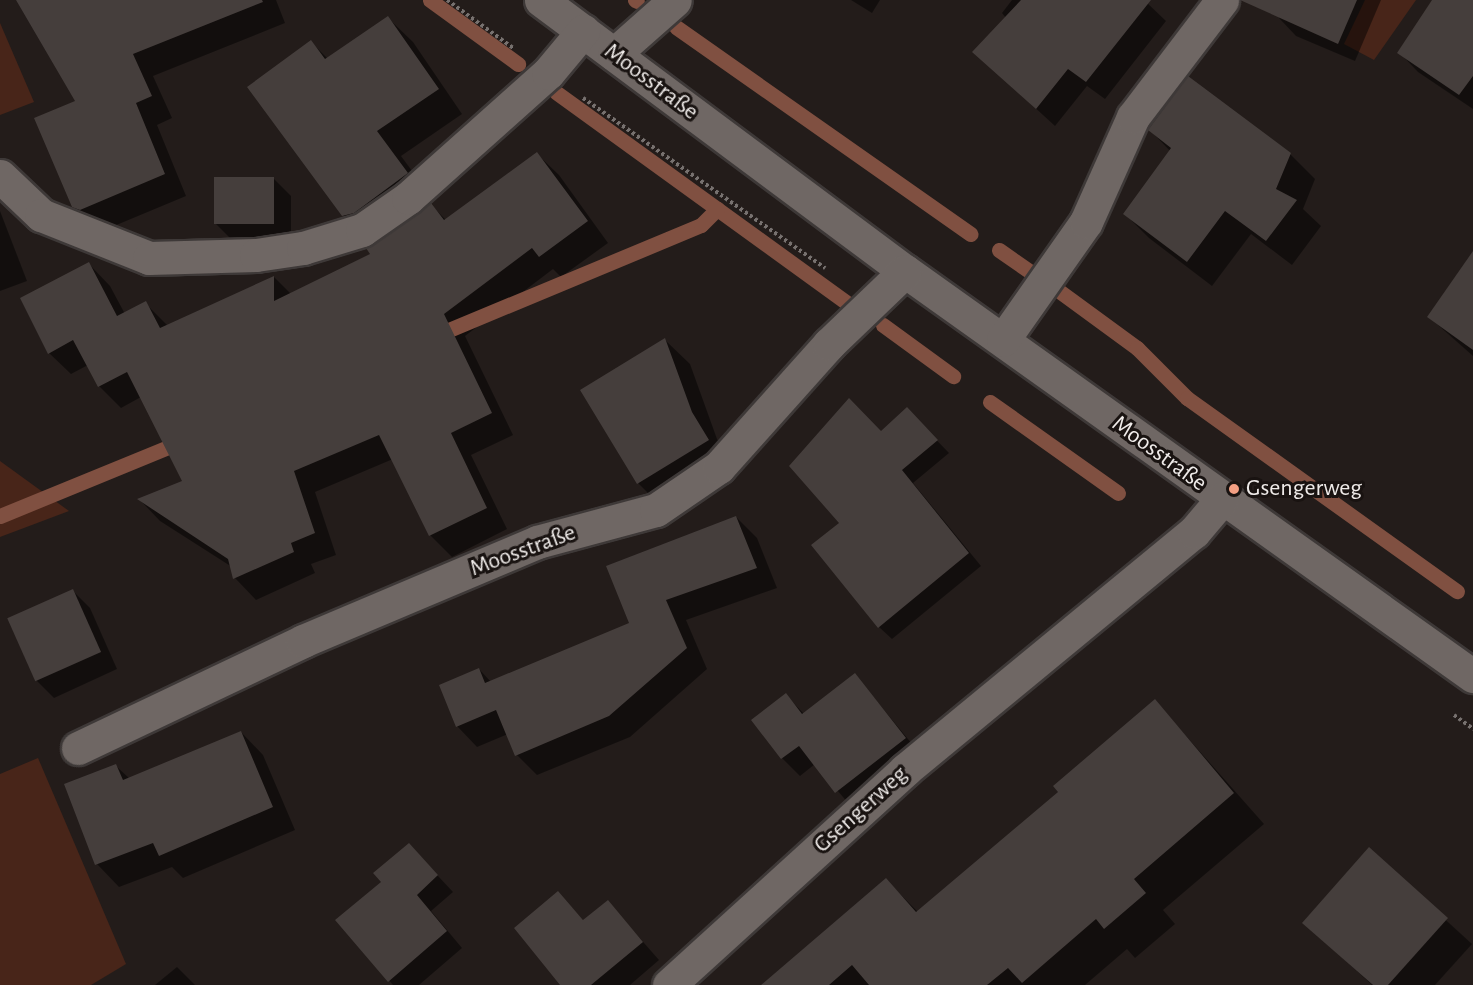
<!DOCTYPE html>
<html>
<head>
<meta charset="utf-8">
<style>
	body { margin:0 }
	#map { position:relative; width:1473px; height:985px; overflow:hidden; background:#231c1a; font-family:"Alegreya Sans",sans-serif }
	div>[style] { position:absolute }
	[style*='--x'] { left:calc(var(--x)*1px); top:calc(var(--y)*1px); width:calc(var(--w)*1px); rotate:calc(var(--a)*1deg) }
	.green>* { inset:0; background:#482519 }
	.shadow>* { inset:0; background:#0007 }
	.stream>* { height:15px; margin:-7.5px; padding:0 7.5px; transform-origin:7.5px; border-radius:7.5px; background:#805041 }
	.building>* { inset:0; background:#453e3c; transform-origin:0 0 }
	.path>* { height:4px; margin-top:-2px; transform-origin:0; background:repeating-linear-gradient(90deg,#77716f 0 3px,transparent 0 6px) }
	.roads { filter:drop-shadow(2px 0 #3e3938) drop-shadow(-2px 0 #3e3938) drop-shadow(0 2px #3e3938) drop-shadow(0 -2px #3e3938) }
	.minor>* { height:33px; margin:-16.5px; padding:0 16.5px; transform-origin:16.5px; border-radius:16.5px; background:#6f6764 }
	.dots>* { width:16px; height:16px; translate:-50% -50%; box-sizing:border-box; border:3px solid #191311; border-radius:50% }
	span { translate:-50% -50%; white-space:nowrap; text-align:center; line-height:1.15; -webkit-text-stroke:6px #191311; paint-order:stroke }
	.street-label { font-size:24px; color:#efebe9 }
	.poi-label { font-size:24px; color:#efebe9 }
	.left { translate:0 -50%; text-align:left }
</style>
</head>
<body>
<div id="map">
	<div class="green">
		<div style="clip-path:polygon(1365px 0,1416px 0,1374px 60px,1344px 44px)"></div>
		<div style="clip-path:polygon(0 23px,34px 102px,0 115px)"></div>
		<div style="clip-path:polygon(0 461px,69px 511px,0 537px)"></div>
		<div style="clip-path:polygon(38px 758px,126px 964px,91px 985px,0 985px,0 774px)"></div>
	</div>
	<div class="shadow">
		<div style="clip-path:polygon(17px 0,276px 0,285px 23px,153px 76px,172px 118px,157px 125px,186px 196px,102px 231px,74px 206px,77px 101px)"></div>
		<div style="clip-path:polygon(851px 0,880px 0,872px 13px)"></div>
		<div style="clip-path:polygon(1012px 0,1144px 0,1166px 21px,1105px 99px,1087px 86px,1055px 126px,974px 52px,1006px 18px,1002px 13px)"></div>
		<div style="clip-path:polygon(1286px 0,1381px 0,1355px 61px,1296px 36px,1279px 18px)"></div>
		<div style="clip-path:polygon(1434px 0,1473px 0,1473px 109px,1418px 72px,1399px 52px)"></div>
		<div style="clip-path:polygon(388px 18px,413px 42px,462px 114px,401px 156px,432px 198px,369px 241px,343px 215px,311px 42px,328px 59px)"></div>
		<div style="clip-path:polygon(1150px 130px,1290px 154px,1315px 179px,1303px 209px,1321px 226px,1292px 265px,1251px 234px,1212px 286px,1149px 238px,1125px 214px,1171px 152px)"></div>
		<div style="clip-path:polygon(537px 154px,559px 175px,608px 243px,561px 277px,553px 269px,465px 336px,513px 435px,471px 455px,507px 529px,452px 557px,430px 535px,393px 459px,315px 492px,336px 555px,311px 564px,315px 573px,256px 600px,235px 578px,232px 567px,160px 521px,140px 500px,184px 481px,141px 397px,121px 408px,99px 386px,88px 365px,71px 374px,49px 353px,89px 264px,110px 286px,125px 314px,145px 303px,168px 326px,274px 277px,291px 294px,372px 255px,431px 205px,446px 220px)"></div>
		<div style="clip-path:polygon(274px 179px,291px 196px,291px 241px,233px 241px,215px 223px)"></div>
		<div style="clip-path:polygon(0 211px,27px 281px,0 291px)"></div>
		<div style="clip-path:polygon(1473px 254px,1473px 356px,1429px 317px)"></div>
		<div style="clip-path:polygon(665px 340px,690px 364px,717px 439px,733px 465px,663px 508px,639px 484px,582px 391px)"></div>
		<div style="clip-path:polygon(919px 422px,949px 453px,913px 483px,981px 566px,892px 639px,879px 627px,841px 523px,881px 433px)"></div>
		<div style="clip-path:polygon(736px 517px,757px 538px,777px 588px,686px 620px,707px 669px,630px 737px,537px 775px,517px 755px,508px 734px,477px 747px,457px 726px,479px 669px,491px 682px,630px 624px)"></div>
		<div style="clip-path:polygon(72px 590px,90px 608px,117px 669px,54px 698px,36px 680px)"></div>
		<div style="clip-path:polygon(855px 675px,922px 756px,854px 810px,815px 764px,800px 776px,782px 758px,786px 695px,804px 714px)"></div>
		<div style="clip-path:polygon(1155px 701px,1264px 824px,1163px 910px,1175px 924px,1135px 958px,1127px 949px,1085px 985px,796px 985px,886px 880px,918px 912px,1060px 793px)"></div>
		<div style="clip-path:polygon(241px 732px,263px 755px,295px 830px,183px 878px,172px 867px,119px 887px,97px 864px,116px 766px,130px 779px)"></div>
		<div style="clip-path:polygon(409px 845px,453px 892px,431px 911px,462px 948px,419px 985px,393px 985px,338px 920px,383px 882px)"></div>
		<div style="clip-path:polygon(1369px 850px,1472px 944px,1435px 985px,1372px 985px,1305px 923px)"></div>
		<div style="clip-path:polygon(558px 893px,584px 921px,608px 902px,659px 960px,630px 985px,563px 985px)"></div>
		<div style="clip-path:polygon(177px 967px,195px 985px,155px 985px)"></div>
	</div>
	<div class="stream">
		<div style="--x:430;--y:0;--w:109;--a:36"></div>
		<div style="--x:635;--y:0;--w:2;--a:27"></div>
		<div style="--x:676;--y:27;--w:360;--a:35.1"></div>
		<div style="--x:557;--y:93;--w:363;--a:35.9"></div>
		<div style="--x:999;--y:250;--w:37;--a:35"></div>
		<div style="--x:1055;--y:288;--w:102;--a:36.2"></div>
		<div style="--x:1137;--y:348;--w:71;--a:45"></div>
		<div style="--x:1187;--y:398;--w:332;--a:35.6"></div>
		<div style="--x:883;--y:325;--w:87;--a:36.1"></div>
		<div style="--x:432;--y:337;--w:291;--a:-22.6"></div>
		<div style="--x:701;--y:225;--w:23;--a:-45"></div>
		<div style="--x:990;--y:402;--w:157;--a:35.4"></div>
		<div style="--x:0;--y:516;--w:198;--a:-22.3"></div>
	</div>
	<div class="building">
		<div style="clip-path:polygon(16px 0,262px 0,263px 2px,133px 54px,152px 96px,136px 103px,165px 174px,80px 210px,72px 207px,34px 118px,75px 101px)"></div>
		<div style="clip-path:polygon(1021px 0,1151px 0,1086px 82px,1068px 69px,1036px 109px,972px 52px)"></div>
		<div style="clip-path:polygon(1240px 0,1357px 0,1338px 44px)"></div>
		<div style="clip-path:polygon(1432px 0,1473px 0,1473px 76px,1459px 95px,1397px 53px)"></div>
		<div style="clip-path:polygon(388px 16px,439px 89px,377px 131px,408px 173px,354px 213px,342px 216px,247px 87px,311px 40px,325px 59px)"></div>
		<div style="clip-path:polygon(1188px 76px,1291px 153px,1276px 189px,1297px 200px,1266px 241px,1225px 211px,1187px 262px,1123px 214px,1171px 148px,1148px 130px)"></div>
		<div style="clip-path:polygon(537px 152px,588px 221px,539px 257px,532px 248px,444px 314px,492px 413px,451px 433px,487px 508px,429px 536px,379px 435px,294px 471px,315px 533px,291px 543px,294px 552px,233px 579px,228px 559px,137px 499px,182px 481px,127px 372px,98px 387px,73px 340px,48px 354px,20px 298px,89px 262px,117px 316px,146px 301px,160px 328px,274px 276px,274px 301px,370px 254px,366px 248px,431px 203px,444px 220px)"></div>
		<div style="left:214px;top:177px;width:60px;height:47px"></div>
		<div style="clip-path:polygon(1473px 251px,1473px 350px,1427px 317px)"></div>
		<div style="clip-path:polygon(665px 338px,692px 412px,709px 440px,637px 484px,580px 390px)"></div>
		<div style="clip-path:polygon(849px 398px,881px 431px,907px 407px,938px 440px,902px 470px,969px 553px,878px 628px,811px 545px,839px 523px,789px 466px)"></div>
		<div style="clip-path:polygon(736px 516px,757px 568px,666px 600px,687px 648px,609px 716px,515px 756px,496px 710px,456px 727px,439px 685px,479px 668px,485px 683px,629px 623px,606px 566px)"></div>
		<div style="left:73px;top:589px;width:69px;height:72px;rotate:66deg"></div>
		<div style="clip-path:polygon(855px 673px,906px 738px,835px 793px,799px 746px,781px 759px,751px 720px,786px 693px,802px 714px)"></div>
		<div style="clip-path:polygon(1155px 699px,1234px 793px,1134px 879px,1146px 893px,1104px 929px,1096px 919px,1022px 983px,1008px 968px,987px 985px,869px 985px,852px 965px,829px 985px,761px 985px,886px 878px,916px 912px,1058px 792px,1053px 786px)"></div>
		<div style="clip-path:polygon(241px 731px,273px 807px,159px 856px,153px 843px,95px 865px,64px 784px,116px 764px,123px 780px)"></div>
		<div style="clip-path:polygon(409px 843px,438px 875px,417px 895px,447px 931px,388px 982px,335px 920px,381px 882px,373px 873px)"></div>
		<div style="clip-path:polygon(1369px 847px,1448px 918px,1388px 985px,1373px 985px,1302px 923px)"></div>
		<div style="clip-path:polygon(558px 891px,583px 920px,608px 900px,643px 942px,591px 985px,560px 985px,514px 928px)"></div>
	</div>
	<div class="path">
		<div style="--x:447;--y:0;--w:82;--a:36"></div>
		<div style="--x:583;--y:98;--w:296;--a:35.1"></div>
		<div style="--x:1454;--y:715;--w:24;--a:36"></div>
	</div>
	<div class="roads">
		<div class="minor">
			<div style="--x:541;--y:0;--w:454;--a:36.7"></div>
			<div style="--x:905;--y:271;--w:698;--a:35.49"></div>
			<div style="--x:614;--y:54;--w:81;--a:-41.5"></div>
			<div style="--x:0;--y:176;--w:57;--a:43.6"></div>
			<div style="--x:41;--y:215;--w:116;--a:21.7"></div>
			<div style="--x:149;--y:258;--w:107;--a:-1.6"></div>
			<div style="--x:256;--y:255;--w:48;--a:-8.5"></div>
			<div style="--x:303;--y:248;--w:62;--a:-17"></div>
			<div style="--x:362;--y:230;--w:56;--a:-34.8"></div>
			<div style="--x:408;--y:198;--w:188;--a:-41.8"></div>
			<div style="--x:548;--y:73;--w:55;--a:-50.2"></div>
			<div style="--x:1003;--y:340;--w:144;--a:-54.9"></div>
			<div style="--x:1086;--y:222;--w:115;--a:-65.9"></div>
			<div style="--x:1133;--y:117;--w:147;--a:-52.7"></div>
			<div style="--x:78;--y:748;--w:249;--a:-25.4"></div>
			<div style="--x:303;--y:641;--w:254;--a:-22.9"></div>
			<div style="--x:537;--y:542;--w:123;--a:-15.1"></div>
			<div style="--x:656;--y:510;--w:76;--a:-34.3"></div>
			<div style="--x:719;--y:467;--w:165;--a:-48.2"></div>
			<div style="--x:829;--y:344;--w:105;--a:-43.8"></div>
			<div style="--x:669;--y:985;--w:319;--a:-42.3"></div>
			<div style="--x:905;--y:770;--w:374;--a:-39.5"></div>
			<div style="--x:1194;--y:532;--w:42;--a:-49.8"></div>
		</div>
	</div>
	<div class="dots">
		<div style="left:1234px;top:489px;background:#f39f83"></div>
	</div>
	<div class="street-label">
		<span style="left:651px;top:82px;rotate:37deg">Moosstraße</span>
		<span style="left:1159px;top:454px;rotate:36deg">Moosstraße</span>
		<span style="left:523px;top:551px;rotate:-20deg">Moosstraße</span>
		<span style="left:861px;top:810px;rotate:-42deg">Gsengerweg</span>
	</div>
	<div class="poi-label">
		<span class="left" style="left:1246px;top:489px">Gsengerweg</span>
	</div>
</div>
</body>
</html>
